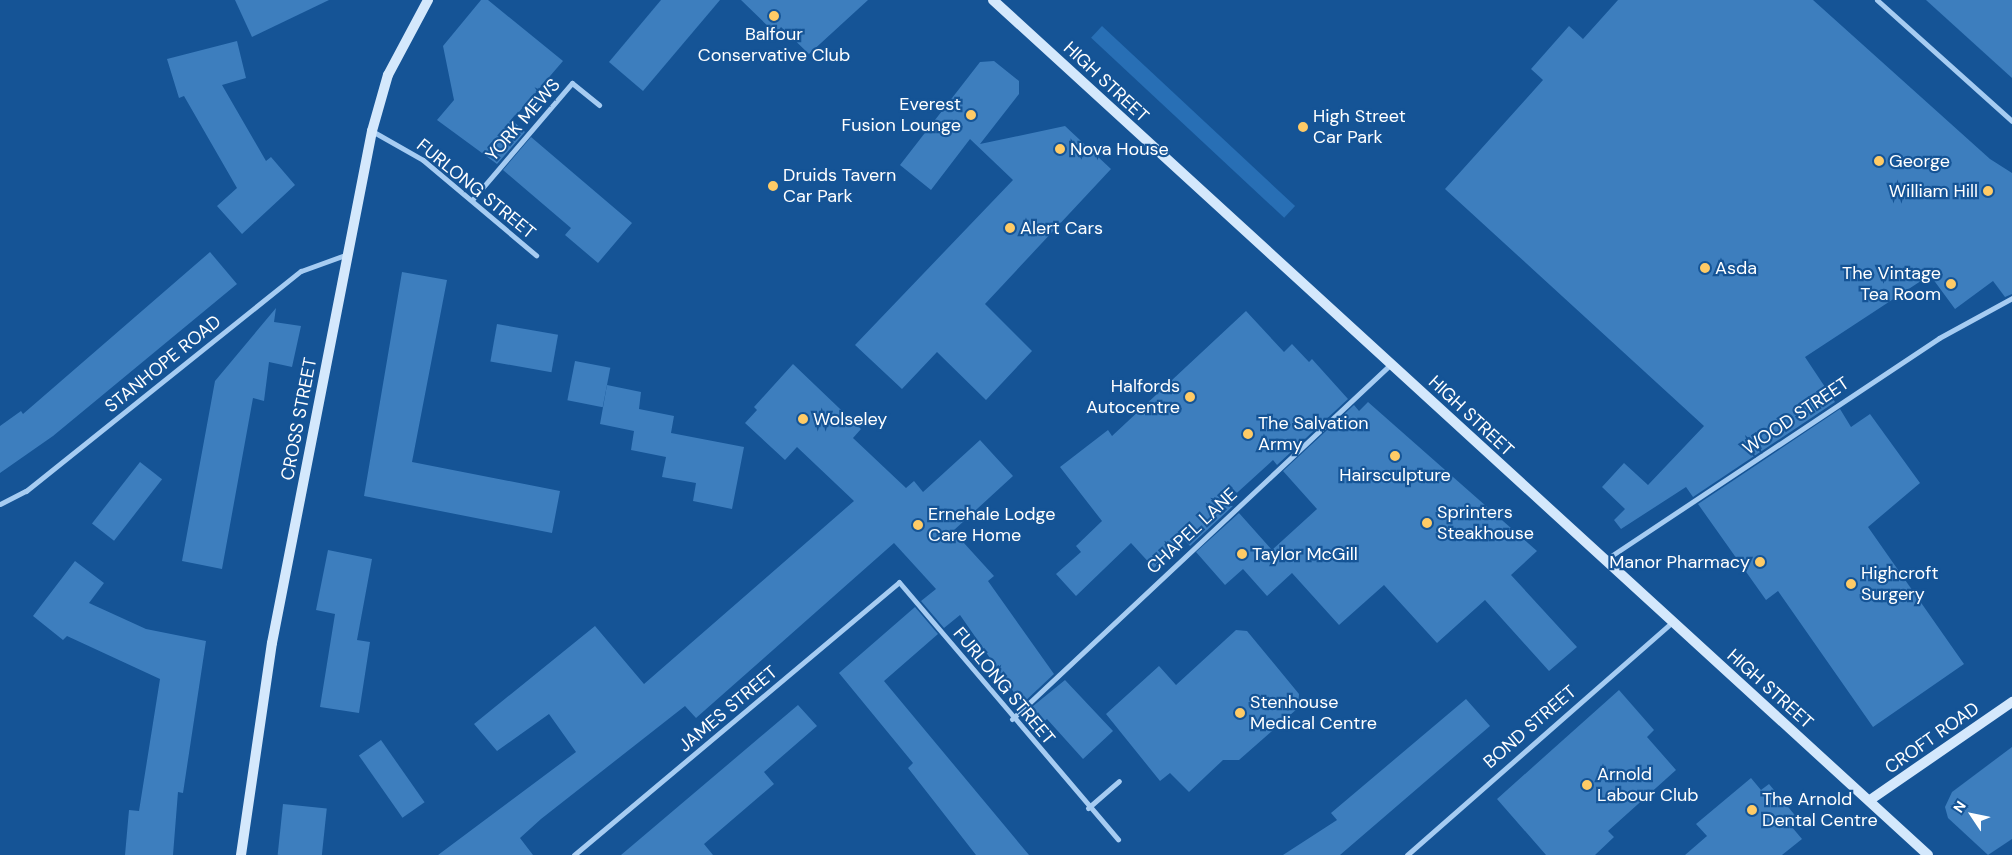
<!DOCTYPE html>
<html>
<head>
<meta charset="utf-8">
<style>
	body { margin:0 }
	#map { position:relative; width:2012px; height:855px; overflow:hidden; background:#155496; font-family:"DM Sans",sans-serif }
	div>[style] { position:absolute }
	[style*='--x'] { left:calc(var(--x)*1px); top:calc(var(--y)*1px); width:calc(var(--w)*1px); rotate:calc(var(--a)*1deg) }
	.green>* { inset:0; background:#286fb5; transform-origin:0 0 }
	.building>* { inset:0; background:#3d7ebe; transform-origin:0 0 }
	.street>* { height:5px; margin:-2.5px; padding:0 2.5px; transform-origin:2.5px; border-radius:2.5px; background:#a6ccf2 }
	.secondary>* { height:10px; margin:-5px; padding:0 5px; transform-origin:5px; border-radius:5px; background:#d4e8fc }
	.dots>* { width:14px; height:14px; translate:-50% -50%; box-sizing:border-box; border:2px solid #155496; border-radius:50% }
	span { translate:-50% -50%; white-space:nowrap; text-align:center; line-height:1.15; -webkit-text-stroke:4.5px #155496; paint-order:stroke }
	.poi-label { font-size:18px; color:#fff }
	.right { translate:-100% -50%; text-align:right }
	.left { translate:0 -50%; text-align:left }
	.street-label { font-size:18px; color:#fff }
	.north { position:absolute; left:1947px; top:790px; width:50px; height:50px; -webkit-text-stroke:4px #155496; paint-order:stroke; rotate:304deg; font-size:14px; font-weight:700; line-height:20px; text-align:center; color:#fff }
	.north::after { content:''; display:block; margin:auto; width:18px; height:22px; background:#fff; clip-path:polygon(50% 0,100% 100%,50% 72%,0 100%) }
</style>
</head>
<body>
<div id="map">
	<div class="green">
		<div style="left:1102px;top:26px;width:264px;height:16px;rotate:43deg"></div>
	</div>
	<div class="building">
		<div style="clip-path:polygon(235px 0,329px 0,252px 37px)"></div>
		<div style="clip-path:polygon(481px 0,488px 0,563px 61px,512px 120px,525px 132px,497px 164px,437px 120px,454px 100px,443px 46px)"></div>
		<div style="clip-path:polygon(661px 0,720px 0,643px 91px,609px 62px)"></div>
		<div style="clip-path:polygon(741px 0,868px 0,809px 54px,781px 27px,776px 34px)"></div>
		<div style="clip-path:polygon(1618px 0,1813px 0,1990px 159px,2012px 173px,2012px 294px,2005px 297px,1993px 281px,1955px 309px,1930px 275px,1805px 357px,1835px 402px,1693px 497px,1686px 487px,1621px 529px,1614px 520px,1625px 509px,1602px 487px,1624px 463px,1648px 485px,1704px 426px,1445px 189px,1543px 80px,1531px 69px,1569px 26px,1583px 39px)"></div>
		<div style="clip-path:polygon(1926px 0,2012px 0,2012px 78px)"></div>
		<div style="clip-path:polygon(237px 41px,246px 78px,222px 85px,266px 161px,271px 157px,295px 185px,242px 234px,217px 206px,237px 188px,184px 96px,179px 98px,167px 59px)"></div>
		<div style="clip-path:polygon(994px 61px,1019px 81px,1019px 94px,980px 144px,1065px 126px,1111px 169px,985px 304px,1032px 351px,986px 400px,937px 352px,902px 389px,855px 345px,1013px 180px,970px 139px,931px 190px,900px 165px,980px 62px)"></div>
		<div style="clip-path:polygon(531px 137px,632px 223px,598px 263px,565px 235px,571px 228px,503px 170px)"></div>
		<div style="clip-path:polygon(210px 252px,237px 284px,53px 436px,0 473px,0 426px,21px 411px,23px 414px)"></div>
		<div style="clip-path:polygon(402px 272px,447px 280px,412px 462px,560px 491px,552px 533px,364px 496px)"></div>
		<div style="clip-path:polygon(276px 308px,274px 322px,301px 326px,292px 367px,269px 362px,264px 401px,253px 398px,222px 569px,182px 561px,215px 381px)"></div>
		<div style="clip-path:polygon(1246px 311px,1284px 352px,1292px 344px,1309px 362px,1312px 359px,1348px 399px,1277px 465px,1273px 460px,1228px 501px,1233px 506px,1190px 546px,1184px 539px,1154px 568px,1131px 543px,1076px 596px,1056px 574px,1081px 552px,1076px 546px,1102px 521px,1060px 467px,1108px 430px,1112px 436px)"></div>
		<div style="left:497px;top:324px;width:62px;height:38px;rotate:10deg"></div>
		<div style="left:575px;top:361px;width:36px;height:40px;rotate:11deg"></div>
		<div style="clip-path:polygon(793px 364px,861px 429px,853px 438px,906px 488px,914px 481px,923px 492px,980px 440px,1013px 476px,953px 531px,994px 576px,988px 581px,1054px 674px,1022px 704px,960px 615px,944px 628px,921px 601px,936px 589px,894px 543px,696px 718px,685px 706px,541px 819px,520px 838px,533px 855px,438px 855px,576px 752px,549px 714px,497px 751px,474px 724px,595px 626px,644px 684px,854px 501px,797px 447px,785px 460px,745px 423px,757px 410px,754px 407px)"></div>
		<div style="clip-path:polygon(607px 385px,641px 392px,639px 409px,674px 416px,671px 433px,744px 447px,732px 509px,693px 501px,696px 483px,662px 477px,666px 457px,631px 450px,634px 431px,600px 424px)"></div>
		<div style="clip-path:polygon(1368px 402px,1537px 551px,1511px 575px,1577px 647px,1549px 671px,1485px 600px,1437px 643px,1384px 585px,1339px 625px,1292px 573px,1267px 596px,1243px 569px,1225px 585px,1196px 552px,1239px 513px,1272px 550px,1317px 509px,1283px 471px,1354px 405px,1359px 411px)"></div>
		<div style="clip-path:polygon(1840px 409px,1851px 427px,1870px 414px,1920px 483px,1868px 527px,1964px 664px,1873px 727px,1778px 591px,1766px 600px,1698px 504px)"></div>
		<div style="left:140px;top:462px;width:28px;height:78px;rotate:38deg"></div>
		<div style="clip-path:polygon(328px 550px,372px 559px,357px 640px,370px 642px,359px 713px,320px 707px,335px 614px,316px 610px)"></div>
		<div style="clip-path:polygon(75px 561px,104px 583px,89px 603px,146px 629px,206px 641px,183px 793px,178px 792px,173px 855px,125px 855px,129px 810px,139px 811px,160px 679px,67px 636px,63px 640px,33px 616px)"></div>
		<div style="clip-path:polygon(915px 607px,938px 634px,884px 681px,1029px 855px,976px 855px,908px 768px,913px 763px,839px 673px)"></div>
		<div style="clip-path:polygon(1236px 630px,1247px 631px,1299px 694px,1298px 708px,1239px 760px,1223px 760px,1189px 792px,1170px 773px,1160px 781px,1106px 714px,1159px 666px,1176px 685px)"></div>
		<div style="clip-path:polygon(1065px 680px,1113px 731px,1083px 759px,1047px 719px,1038px 727px,1027px 711px)"></div>
		<div style="clip-path:polygon(1619px 690px,1654px 730px,1647px 737px,1676px 770px,1608px 831px,1614px 837px,1595px 855px,1546px 855px,1497px 799px)"></div>
		<div style="clip-path:polygon(1466px 699px,1490px 726px,1340px 855px,1283px 855px,1337px 820px,1331px 813px)"></div>
		<div style="clip-path:polygon(798px 705px,817px 726px,764px 772px,774px 784px,704px 844px,713px 855px,621px 855px)"></div>
		<div style="left:381px;top:740px;width:76px;height:27px;rotate:55deg"></div>
		<div style="clip-path:polygon(2012px 747px,2012px 839px,1988px 855px,1948px 818px,1945px 807px,1952px 792px)"></div>
		<div style="clip-path:polygon(1751px 778px,1761px 790px,1769px 784px,1798px 819px,1791px 826px,1802px 839px,1782px 855px,1685px 855px,1707px 836px,1696px 824px)"></div>
		<div style="left:283px;top:804px;width:44px;height:51px;rotate:6deg"></div>
	</div>
	<div class="street">
		<div style="--x:1877;--y:0;--w:181;--a:41.9"></div>
		<div style="--x:372;--y:131;--w:59;--a:29.6"></div>
		<div style="--x:423;--y:160;--w:148;--a:40.1"></div>
		<div style="--x:472;--y:200;--w:154;--a:-49.5"></div>
		<div style="--x:572;--y:83;--w:35;--a:39"></div>
		<div style="--x:0;--y:504;--w:29;--a:-27"></div>
		<div style="--x:26;--y:491;--w:352;--a:-38.7"></div>
		<div style="--x:301;--y:271;--w:50;--a:-19.9"></div>
		<div style="--x:1605;--y:560;--w:401;--a:-33.6"></div>
		<div style="--x:1939;--y:338;--w:83;--a:-28.7"></div>
		<div style="--x:1012;--y:719;--w:519;--a:-43.13"></div>
		<div style="--x:1088;--y:808;--w:41;--a:-41.1"></div>
		<div style="--x:574;--y:855;--w:424;--a:-40"></div>
		<div style="--x:899;--y:582;--w:338;--a:49.6"></div>
		<div style="--x:1407;--y:855;--w:353;--a:-41.3"></div>
	</div>
	<div class="secondary">
		<div style="--x:993;--y:0;--w:1267;--a:42.44"></div>
		<div style="--x:1870;--y:800;--w:173;--a:-34.6"></div>
		<div style="--x:241;--y:855;--w:214;--a:-81.7"></div>
		<div style="--x:272;--y:643;--w:522;--a:-78.95"></div>
		<div style="--x:372;--y:131;--w:58;--a:-74.1"></div>
		<div style="--x:388;--y:75;--w:85;--a:-61.9"></div>
	</div>
	<div class="dots">
		<div style="left:774px;top:16px;background:#ffcb66"></div>
		<div style="left:971px;top:115px;background:#ffcb66"></div>
		<div style="left:1303px;top:127px;background:#ffcb66"></div>
		<div style="left:1060px;top:149px;background:#ffcb66"></div>
		<div style="left:1879px;top:161px;background:#ffcb66"></div>
		<div style="left:773px;top:186px;background:#ffcb66"></div>
		<div style="left:1988px;top:191px;background:#ffcb66"></div>
		<div style="left:1010px;top:228px;background:#ffcb66"></div>
		<div style="left:1705px;top:268px;background:#ffcb66"></div>
		<div style="left:1951px;top:284px;background:#ffcb66"></div>
		<div style="left:1190px;top:397px;background:#ffcb66"></div>
		<div style="left:803px;top:419px;background:#ffcb66"></div>
		<div style="left:1248px;top:434px;background:#ffcb66"></div>
		<div style="left:1395px;top:456px;background:#ffcb66"></div>
		<div style="left:1427px;top:523px;background:#ffcb66"></div>
		<div style="left:918px;top:525px;background:#ffcb66"></div>
		<div style="left:1242px;top:554px;background:#ffcb66"></div>
		<div style="left:1760px;top:562px;background:#ffcb66"></div>
		<div style="left:1851px;top:584px;background:#ffcb66"></div>
		<div style="left:1240px;top:713px;background:#ffcb66"></div>
		<div style="left:1587px;top:785px;background:#ffcb66"></div>
		<div style="left:1752px;top:810px;background:#ffcb66"></div>
	</div>
	<div class="poi-label">
		<span style="left:774px;top:45px">Balfour<br>Conservative Club</span>
		<span class="right" style="left:961px;top:115px">Everest<br>Fusion Lounge</span>
		<span class="left" style="left:1313px;top:127px">High Street<br>Car Park</span>
		<span class="left" style="left:1070px;top:149px">Nova House</span>
		<span class="left" style="left:1889px;top:161px">George</span>
		<span class="left" style="left:783px;top:186px">Druids Tavern<br>Car Park</span>
		<span class="right" style="left:1978px;top:191px">William Hill</span>
		<span class="left" style="left:1020px;top:228px">Alert Cars</span>
		<span class="left" style="left:1715px;top:268px">Asda</span>
		<span class="right" style="left:1941px;top:284px">The Vintage<br>Tea Room</span>
		<span class="right" style="left:1180px;top:397px">Halfords<br>Autocentre</span>
		<span class="left" style="left:813px;top:419px">Wolseley</span>
		<span class="left" style="left:1258px;top:434px">The Salvation<br>Army</span>
		<span style="left:1395px;top:475px">Hairsculpture</span>
		<span class="left" style="left:1437px;top:523px">Sprinters<br>Steakhouse</span>
		<span class="left" style="left:928px;top:525px">Ernehale Lodge<br>Care Home</span>
		<span class="left" style="left:1252px;top:554px">Taylor McGill</span>
		<span class="right" style="left:1750px;top:562px">Manor Pharmacy</span>
		<span class="left" style="left:1861px;top:584px">Highcroft<br>Surgery</span>
		<span class="left" style="left:1250px;top:713px">Stenhouse<br>Medical Centre</span>
		<span class="left" style="left:1597px;top:785px">Arnold<br>Labour Club</span>
		<span class="left" style="left:1762px;top:810px">The Arnold<br>Dental Centre</span>
	</div>
	<div class="street-label">
		<span style="left:1106px;top:82px;rotate:43deg">HIGH STREET</span>
		<span style="left:523px;top:120px;rotate:-49deg">YORK MEWS</span>
		<span style="left:476px;top:189px;rotate:39deg">FURLONG STREET</span>
		<span style="left:163px;top:364px;rotate:-39deg">STANHOPE ROAD</span>
		<span style="left:1471px;top:416px;rotate:43deg">HIGH STREET</span>
		<span style="left:1796px;top:416px;rotate:-34deg">WOOD STREET</span>
		<span style="left:299px;top:419px;rotate:-79deg">CROSS STREET</span>
		<span style="left:1192px;top:531px;rotate:-43deg">CHAPEL LANE</span>
		<span style="left:1004px;top:686px;rotate:50deg">FURLONG STREET</span>
		<span style="left:1770px;top:689px;rotate:42deg">HIGH STREET</span>
		<span style="left:728px;top:709px;rotate:-40deg">JAMES STREET</span>
		<span style="left:1530px;top:727px;rotate:-41deg">BOND STREET</span>
		<span style="left:1932px;top:738px;rotate:-35deg">CROFT ROAD</span>
	</div>
	<div class="north">N</div>
</div>
</body>
</html>
